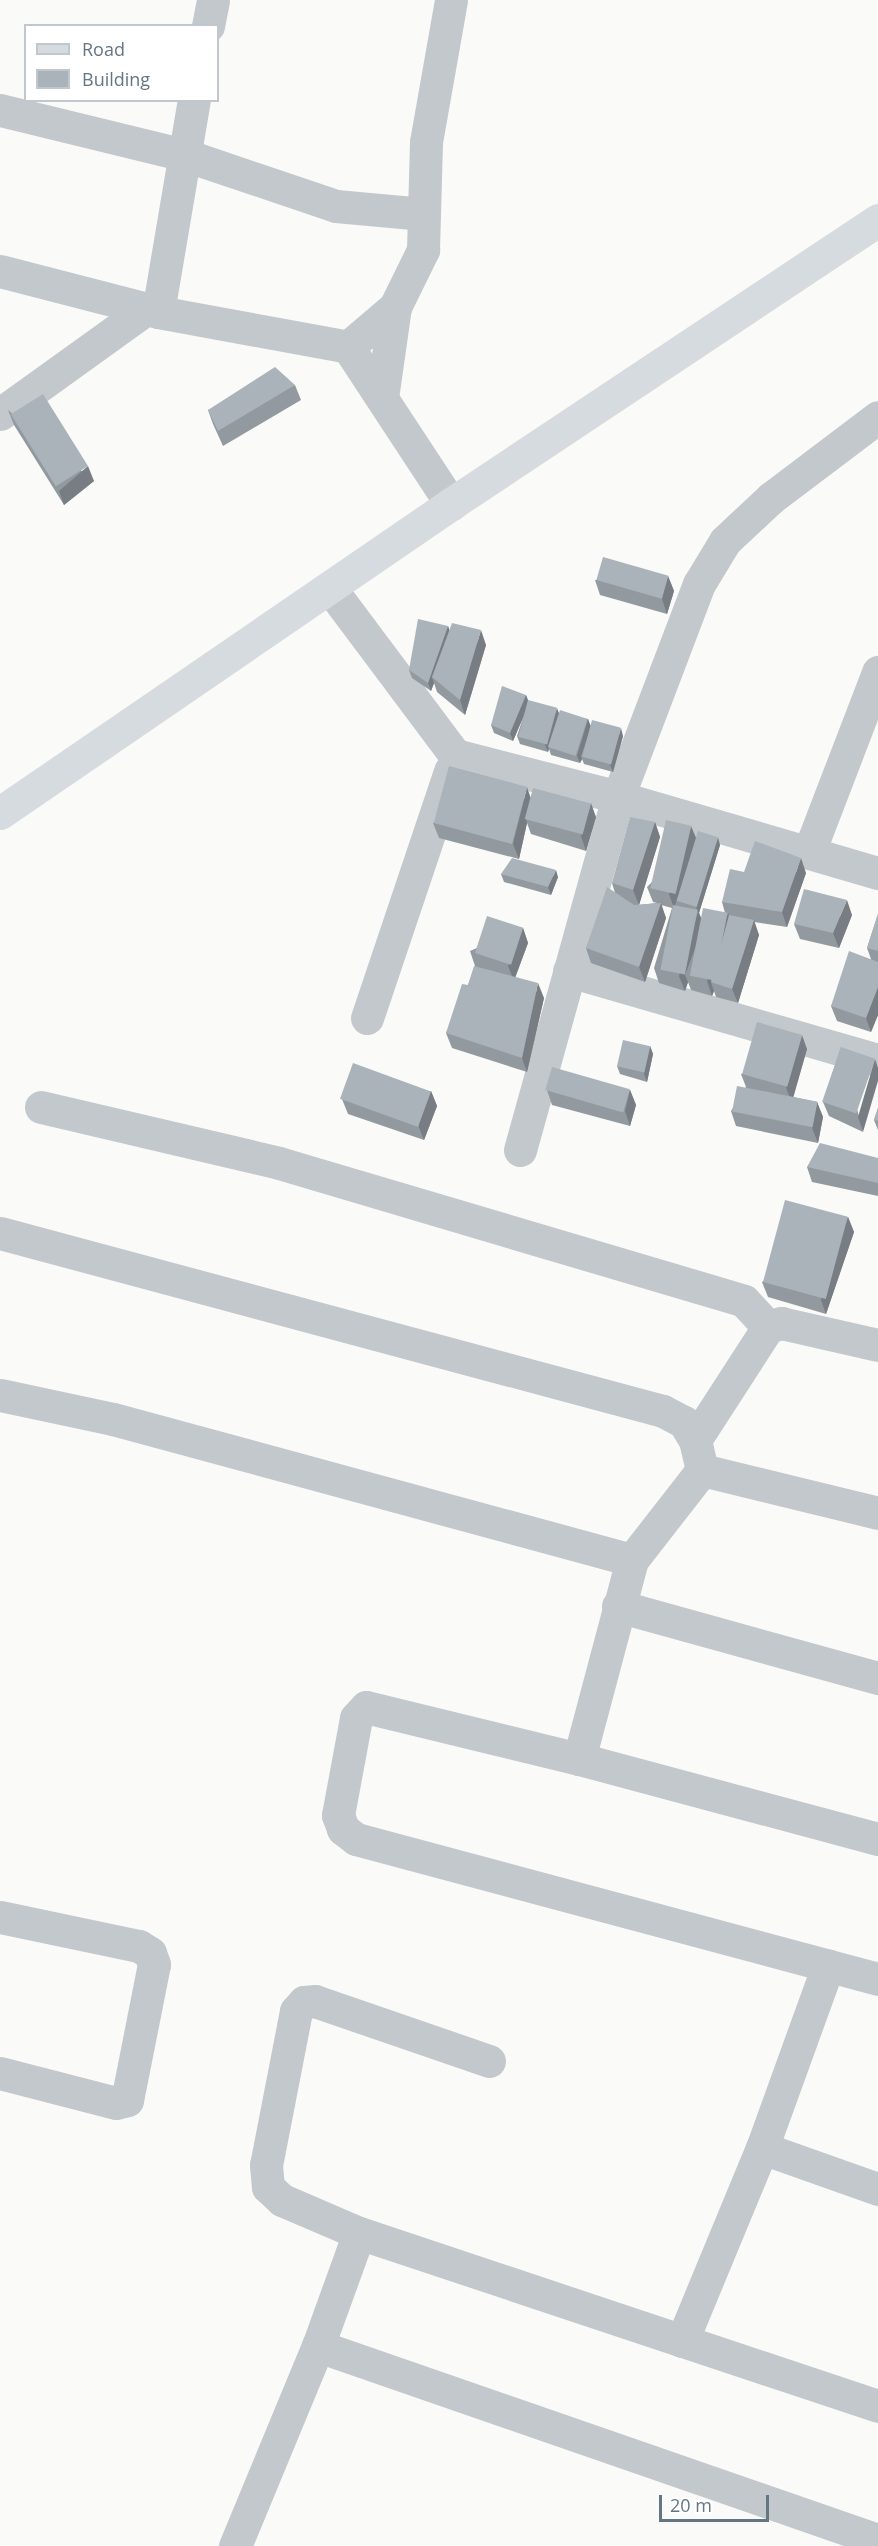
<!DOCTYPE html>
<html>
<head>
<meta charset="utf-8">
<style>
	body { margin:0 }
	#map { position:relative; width:878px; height:2546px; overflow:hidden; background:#fafaf8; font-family:"Open Sans",sans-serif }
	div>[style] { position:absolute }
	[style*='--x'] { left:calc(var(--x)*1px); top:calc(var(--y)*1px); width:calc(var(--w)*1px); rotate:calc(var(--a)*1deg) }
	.minor>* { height:33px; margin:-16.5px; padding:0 16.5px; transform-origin:16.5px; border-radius:16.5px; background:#c3c8cc }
	.major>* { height:33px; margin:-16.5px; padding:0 16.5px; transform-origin:16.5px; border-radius:16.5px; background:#d6dbdf }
	.wall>* { inset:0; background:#929a9f }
	.shaded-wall>* { inset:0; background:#777d82 }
	.building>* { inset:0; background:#aab3b9; transform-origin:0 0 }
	span { translate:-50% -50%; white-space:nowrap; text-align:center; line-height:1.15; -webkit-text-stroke:6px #fff; paint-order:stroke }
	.legend { position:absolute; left:24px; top:24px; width:195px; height:78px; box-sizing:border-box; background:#fff; border:2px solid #c1c8cd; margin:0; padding:8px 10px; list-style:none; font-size:18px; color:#657683 }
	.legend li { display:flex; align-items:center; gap:12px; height:30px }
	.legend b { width:30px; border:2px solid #c1c8cd }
	.scale { position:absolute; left:659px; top:2495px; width:110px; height:27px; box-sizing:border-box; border:3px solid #657683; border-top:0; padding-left:8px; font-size:18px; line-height:21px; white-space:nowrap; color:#657683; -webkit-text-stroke:4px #fff; paint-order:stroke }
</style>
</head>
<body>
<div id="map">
	<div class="minor">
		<div style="--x:208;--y:26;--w:26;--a:-79"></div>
		<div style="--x:0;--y:110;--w:190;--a:13.7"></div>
		<div style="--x:185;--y:155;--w:159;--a:18.7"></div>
		<div style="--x:336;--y:206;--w:88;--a:5.2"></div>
		<div style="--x:0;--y:271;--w:163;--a:14.5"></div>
		<div style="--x:158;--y:312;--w:193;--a:10.4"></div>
		<div style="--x:348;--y:347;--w:188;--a:56.7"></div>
		<div style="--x:158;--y:312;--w:215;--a:-80.4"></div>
		<div style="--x:348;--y:347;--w:62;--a:-40.4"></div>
		<div style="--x:395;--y:307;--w:64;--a:-63.8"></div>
		<div style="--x:423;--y:250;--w:108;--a:-88.4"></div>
		<div style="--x:426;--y:142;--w:144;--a:-80"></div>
		<div style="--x:382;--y:398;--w:92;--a:-81.9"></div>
		<div style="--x:0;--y:414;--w:180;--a:-35.7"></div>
		<div style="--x:330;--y:588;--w:209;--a:53.2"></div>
		<div style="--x:455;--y:755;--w:168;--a:14.4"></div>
		<div style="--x:618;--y:797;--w:271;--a:16.3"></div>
		<div style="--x:809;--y:852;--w:193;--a:-69"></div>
		<div style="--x:569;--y:971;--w:322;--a:16.1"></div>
		<div style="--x:367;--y:1018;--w:261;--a:-71.4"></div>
		<div style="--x:41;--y:1107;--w:244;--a:13.2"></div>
		<div style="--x:279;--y:1163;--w:485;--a:16.5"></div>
		<div style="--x:744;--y:1301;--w:35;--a:47"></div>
		<div style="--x:520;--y:1150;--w:366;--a:-74.5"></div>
		<div style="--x:618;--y:797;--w:228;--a:-69.2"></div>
		<div style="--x:699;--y:584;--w:50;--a:-58.8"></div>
		<div style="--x:725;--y:541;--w:63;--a:-43.1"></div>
		<div style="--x:771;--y:498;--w:134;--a:-37.1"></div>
		<div style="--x:0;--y:1233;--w:686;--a:15.03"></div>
		<div style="--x:663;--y:1411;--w:24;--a:28"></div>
		<div style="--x:684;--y:1422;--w:21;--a:59"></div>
		<div style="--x:695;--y:1440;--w:31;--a:77"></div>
		<div style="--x:0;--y:1395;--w:116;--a:12"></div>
		<div style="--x:113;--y:1419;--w:538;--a:15.2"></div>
		<div style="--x:695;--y:1440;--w:135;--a:-57.1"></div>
		<div style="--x:768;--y:1327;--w:14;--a:-17"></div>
		<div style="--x:781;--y:1323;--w:99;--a:12.8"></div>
		<div style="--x:618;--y:1606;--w:270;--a:15.5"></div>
		<div style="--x:579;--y:1759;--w:206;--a:-75.1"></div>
		<div style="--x:632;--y:1560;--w:114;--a:-52.1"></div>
		<div style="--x:702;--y:1470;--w:181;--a:13.7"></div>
		<div style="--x:878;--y:1839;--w:310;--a:-165"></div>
		<div style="--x:579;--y:1759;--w:219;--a:-166.3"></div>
		<div style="--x:366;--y:1707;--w:15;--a:132"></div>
		<div style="--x:356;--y:1718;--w:99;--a:100.5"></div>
		<div style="--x:338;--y:1815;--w:15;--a:70"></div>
		<div style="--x:343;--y:1829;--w:16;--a:38"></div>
		<div style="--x:356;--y:1839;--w:540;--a:15.01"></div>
		<div style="--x:0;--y:1917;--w:142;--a:11.8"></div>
		<div style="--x:139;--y:1946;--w:13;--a:32"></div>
		<div style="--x:150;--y:1953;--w:12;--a:70"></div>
		<div style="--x:154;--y:1964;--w:139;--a:101.2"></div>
		<div style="--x:127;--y:2100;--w:11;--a:165"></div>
		<div style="--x:116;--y:2103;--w:120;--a:-165.5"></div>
		<div style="--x:489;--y:2061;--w:184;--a:-161"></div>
		<div style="--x:315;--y:2001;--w:11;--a:175"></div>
		<div style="--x:304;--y:2002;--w:12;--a:132"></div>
		<div style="--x:296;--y:2011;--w:157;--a:101"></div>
		<div style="--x:266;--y:2165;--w:22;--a:85"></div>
		<div style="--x:268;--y:2187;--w:19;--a:43"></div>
		<div style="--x:282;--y:2200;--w:84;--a:23.2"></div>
		<div style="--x:359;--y:2233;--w:547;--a:18.43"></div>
		<div style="--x:762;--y:2148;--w:123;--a:19.5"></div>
		<div style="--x:682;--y:2341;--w:209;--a:-67.5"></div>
		<div style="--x:762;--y:2148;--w:194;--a:-70.1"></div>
		<div style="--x:318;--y:2346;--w:593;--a:19.11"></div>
		<div style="--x:235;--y:2546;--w:217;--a:-67.5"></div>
		<div style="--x:318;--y:2346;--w:120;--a:-70.1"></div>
	</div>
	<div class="major">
		<div style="--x:0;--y:813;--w:547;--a:-34.42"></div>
		<div style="--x:451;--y:504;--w:513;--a:-33.63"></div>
	</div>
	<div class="wall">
		<div style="clip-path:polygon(295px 385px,301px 400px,223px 446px,213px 424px,208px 410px)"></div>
		<div style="clip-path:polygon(8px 410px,94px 481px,64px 505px,14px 425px)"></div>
		<div style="clip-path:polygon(668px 576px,674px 591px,667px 614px,600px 595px,595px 580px)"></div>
		<div style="clip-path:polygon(448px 626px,449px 630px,486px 645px,465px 715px,437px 692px,434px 683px,431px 691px,412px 678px,409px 670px)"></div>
		<div style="clip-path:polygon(526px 695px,528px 701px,559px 714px,588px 719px,590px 725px,623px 736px,613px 772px,584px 764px,582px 759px,580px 763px,551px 755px,549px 749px,548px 752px,520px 744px,517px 736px,523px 718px,513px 741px,494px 733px,491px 725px)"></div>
		<div style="clip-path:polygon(531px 797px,596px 817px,586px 851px,531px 834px,527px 823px,519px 859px,439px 838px,433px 823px)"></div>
		<div style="clip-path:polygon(655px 822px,660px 837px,639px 905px,657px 903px,653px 902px,647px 887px,696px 838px,720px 845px,699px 913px,701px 918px,725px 913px,722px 902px,744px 872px,806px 873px,787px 927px,754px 922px,759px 935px,738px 1003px,716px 997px,714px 991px,712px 996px,691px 990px,688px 982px,685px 991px,659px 983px,654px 968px,672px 908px,661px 905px,666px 918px,645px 982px,591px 963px,586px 948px,615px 893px,612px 883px)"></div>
		<div style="clip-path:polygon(501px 874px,558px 877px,551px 895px,504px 882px)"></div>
		<div style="clip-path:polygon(878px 914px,878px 1015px,871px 1032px,837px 1021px,831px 1006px,871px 959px,867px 948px)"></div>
		<div style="clip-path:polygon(852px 915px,839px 948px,800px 939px,794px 924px)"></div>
		<div style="clip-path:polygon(523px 928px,528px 943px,515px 977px,544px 998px,527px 1072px,452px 1048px,446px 1033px,468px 985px,475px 966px,470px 951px)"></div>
		<div style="clip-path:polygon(650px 1046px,653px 1054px,647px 1082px,620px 1074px,617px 1066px)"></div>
		<div style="clip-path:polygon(841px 1047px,863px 1132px,829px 1116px,823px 1102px)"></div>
		<div style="clip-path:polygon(807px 1049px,793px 1097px,817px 1102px,823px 1117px,818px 1143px,736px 1126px,731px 1111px,746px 1087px,741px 1074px)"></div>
		<div style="clip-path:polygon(547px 1090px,630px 1090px,636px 1105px,630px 1126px,552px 1105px)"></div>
		<div style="clip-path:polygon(431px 1091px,437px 1106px,424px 1140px,348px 1114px,342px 1099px)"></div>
		<div style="clip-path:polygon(878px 1108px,878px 1130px,874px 1120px)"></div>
		<div style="clip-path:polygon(878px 1158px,878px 1196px,812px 1182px,807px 1167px)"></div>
		<div style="clip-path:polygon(848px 1217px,854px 1232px,826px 1314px,768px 1297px,762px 1282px)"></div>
	</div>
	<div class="shaded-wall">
		<div style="clip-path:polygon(88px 466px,94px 481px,64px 505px,59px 491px)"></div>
		<div style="clip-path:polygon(668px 576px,674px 591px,667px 614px,662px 599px)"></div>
		<div style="clip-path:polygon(448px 626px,451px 634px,432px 677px,434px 683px,431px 691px,428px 683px)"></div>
		<div style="clip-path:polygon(481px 630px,486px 645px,465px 715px,460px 700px)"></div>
		<div style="clip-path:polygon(526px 695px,529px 703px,513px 741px,510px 733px)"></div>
		<div style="clip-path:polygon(557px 708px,560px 716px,549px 747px,548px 752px,545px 745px)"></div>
		<div style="clip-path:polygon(588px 719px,591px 727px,581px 756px,582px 759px,580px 763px,577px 756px)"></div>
		<div style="clip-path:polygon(621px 728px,623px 736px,613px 772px,610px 765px)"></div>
		<div style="clip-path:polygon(527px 787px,532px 802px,526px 819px,527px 823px,519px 859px,513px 844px)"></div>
		<div style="clip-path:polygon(591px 803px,596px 817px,586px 851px,581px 836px)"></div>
		<div style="clip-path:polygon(655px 822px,660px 837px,639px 905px,633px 890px)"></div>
		<div style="clip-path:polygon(691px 826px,697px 840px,674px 908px,669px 894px)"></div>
		<div style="clip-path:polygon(718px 837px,720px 845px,699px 913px,704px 925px,685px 975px,688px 982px,685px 991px,679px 976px,698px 912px,696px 907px)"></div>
		<div style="clip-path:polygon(801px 858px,806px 873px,787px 927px,782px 912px)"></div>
		<div style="clip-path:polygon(556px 870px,558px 877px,551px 895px,548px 887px)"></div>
		<div style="clip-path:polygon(847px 900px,852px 915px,839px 948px,833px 933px)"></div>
		<div style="clip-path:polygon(661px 903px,666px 918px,645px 982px,639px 967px)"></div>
		<div style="clip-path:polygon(728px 913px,734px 928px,711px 982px,714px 991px,712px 996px,707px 981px)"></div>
		<div style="clip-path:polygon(754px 920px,759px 935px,738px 1003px,732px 989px)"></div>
		<div style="clip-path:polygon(523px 928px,528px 943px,514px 981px,508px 966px)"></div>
		<div style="clip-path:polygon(538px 983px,544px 998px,527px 1072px,522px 1058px)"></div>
		<div style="clip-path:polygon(878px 987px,878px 1015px,871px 1032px,866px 1018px)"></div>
		<div style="clip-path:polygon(802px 1035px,807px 1049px,792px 1102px,786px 1088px)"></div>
		<div style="clip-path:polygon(650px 1046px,653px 1054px,647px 1082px,644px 1074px)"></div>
		<div style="clip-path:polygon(875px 1059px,878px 1068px,878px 1081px,863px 1132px,858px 1117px)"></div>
		<div style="clip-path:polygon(630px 1090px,636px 1105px,630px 1126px,625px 1111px)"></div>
		<div style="clip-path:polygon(431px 1091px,437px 1106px,424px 1140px,418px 1125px)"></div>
		<div style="clip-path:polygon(817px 1102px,823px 1117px,818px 1143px,812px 1128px)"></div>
		<div style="clip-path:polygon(848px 1217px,854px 1232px,826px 1314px,821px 1300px)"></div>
	</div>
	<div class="building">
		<div style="clip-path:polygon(275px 367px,295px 385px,218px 431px,208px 410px)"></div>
		<div style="left:43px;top:394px;width:85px;height:38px;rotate:58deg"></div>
		<div style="left:603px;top:557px;width:68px;height:24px;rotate:16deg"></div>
		<div style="clip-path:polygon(418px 619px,448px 626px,428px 683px,409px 670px)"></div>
		<div style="clip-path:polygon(452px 623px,481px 630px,460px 700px,432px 677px)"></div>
		<div style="clip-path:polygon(502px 686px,526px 695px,510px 733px,491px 725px)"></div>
		<div style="left:528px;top:700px;width:30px;height:38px;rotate:15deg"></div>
		<div style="left:560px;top:710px;width:29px;height:39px;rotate:18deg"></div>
		<div style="left:592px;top:720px;width:30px;height:38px;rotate:15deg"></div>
		<div style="left:449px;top:766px;width:81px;height:59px;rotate:15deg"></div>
		<div style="left:533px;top:788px;width:60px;height:32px;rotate:15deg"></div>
		<div style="clip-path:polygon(630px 817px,655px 822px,633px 890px,612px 883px)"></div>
		<div style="left:666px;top:820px;width:26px;height:70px;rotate:13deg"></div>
		<div style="left:698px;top:831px;width:21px;height:73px;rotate:17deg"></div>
		<div style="clip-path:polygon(755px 841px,801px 858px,782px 912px,722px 902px,730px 869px,744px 872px)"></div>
		<div style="clip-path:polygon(512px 858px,556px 870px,548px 887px,501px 874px)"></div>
		<div style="clip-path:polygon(607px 887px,634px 905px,661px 903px,639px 967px,586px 948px)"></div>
		<div style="clip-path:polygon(804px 889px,847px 900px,833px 933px,794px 924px)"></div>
		<div style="left:673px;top:905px;width:25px;height:66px;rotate:11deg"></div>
		<div style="left:703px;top:908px;width:25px;height:69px;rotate:11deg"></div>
		<div style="clip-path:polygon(878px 914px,878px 951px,867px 948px)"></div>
		<div style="clip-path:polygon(729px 915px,754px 920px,732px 989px,711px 982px)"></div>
		<div style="left:487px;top:916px;width:38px;height:39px;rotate:18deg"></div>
		<div style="clip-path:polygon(849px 951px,878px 962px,878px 987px,866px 1018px,831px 1006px)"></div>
		<div style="clip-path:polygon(474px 966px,538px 983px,522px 1058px,446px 1033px,462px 984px,468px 985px)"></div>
		<div style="left:757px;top:1022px;width:47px;height:54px;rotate:16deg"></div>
		<div style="left:623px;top:1040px;width:28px;height:27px;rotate:13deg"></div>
		<div style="left:841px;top:1047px;width:36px;height:58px;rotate:19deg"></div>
		<div style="left:353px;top:1063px;width:83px;height:38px;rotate:20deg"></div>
		<div style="left:552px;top:1067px;width:81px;height:24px;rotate:16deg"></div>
		<div style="left:737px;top:1086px;width:82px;height:26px;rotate:11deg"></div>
		<div style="clip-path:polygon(878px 1108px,878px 1121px,874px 1120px)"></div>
		<div style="clip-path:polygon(820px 1143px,878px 1158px,878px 1183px,807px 1167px)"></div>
		<div style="left:785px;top:1200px;width:65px;height:85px;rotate:15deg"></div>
	</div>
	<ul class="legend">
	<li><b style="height:8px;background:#d6dbdf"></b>Road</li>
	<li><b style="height:16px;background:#aab3b9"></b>Building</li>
	</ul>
	<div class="scale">20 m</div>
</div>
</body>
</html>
